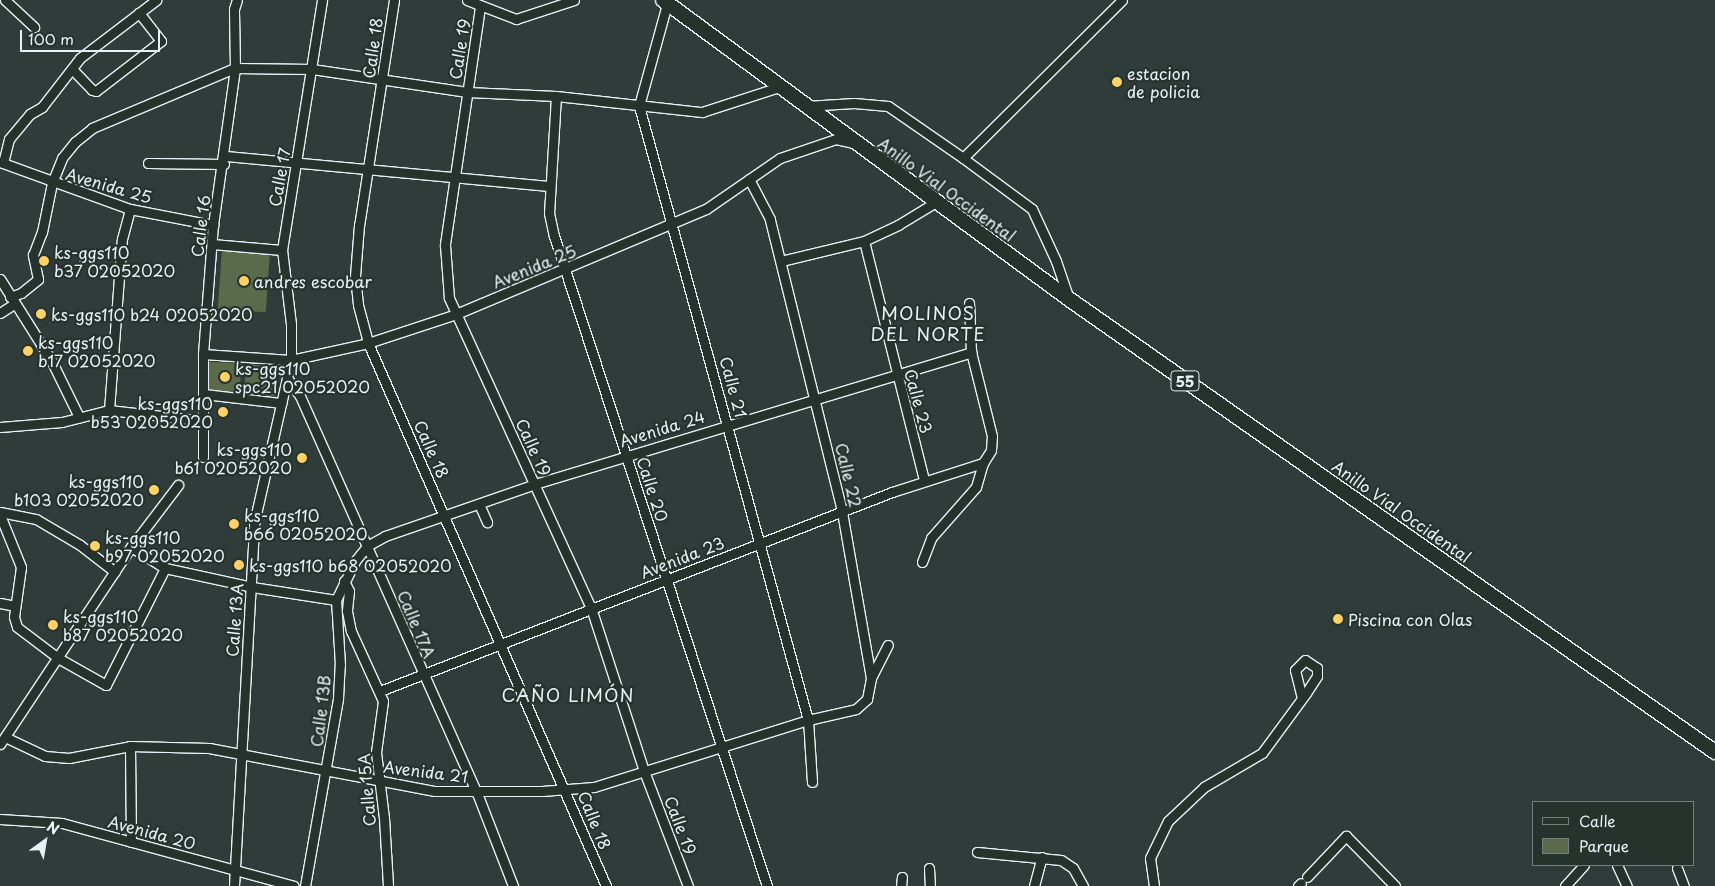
<!DOCTYPE html>
<html>
<head>
<meta charset="utf-8">
<style>
	body { margin:0 }
	#map { position:relative; width:1715px; height:886px; overflow:hidden; background:#2f3c39; font-family:"Playpen Sans",sans-serif }
	div>[style] { position:absolute }
	[style*='--x'] { left:calc(var(--x)*1px); top:calc(var(--y)*1px); width:calc(var(--w)*1px); rotate:calc(var(--a)*1deg) }
	.green>* { inset:0; background:#5c6a4c; transform-origin:0 0 }
	.roads { filter:drop-shadow(1px 0 #e8f1f8) drop-shadow(-1px 0 #e8f1f8) drop-shadow(0 1px #e8f1f8) drop-shadow(0 -1px #e8f1f8) }
	.minor>* { height:9px; margin:-4.5px; padding:0 4.5px; transform-origin:4.5px; border-radius:4.5px; background:#26332d }
	.highway>* { height:14px; margin:-7px; padding:0 7px; transform-origin:7px; border-radius:7px; background:#26332d }
	.dots>* { width:14px; height:14px; translate:-50% -50%; box-sizing:border-box; border:2px solid #26332d; border-radius:50% }
	span { translate:-50% -50%; white-space:nowrap; text-align:center; line-height:1.15; -webkit-text-stroke:4.5px #26332d; paint-order:stroke }
	.shield-label span { padding:1px 4px; background:#26332d; border:1px solid; border-radius:4px; -webkit-text-stroke-width:0 }
	.shield-label { font-size:15px; color:#e8f1f8; font-weight:700 }
	.street-label { font-size:16px; color:#e8f1f8 }
	.poi-label { font-size:16px; color:#e8f1f8 }
	.left { translate:0 -50%; text-align:left }
	.right { translate:-100% -50%; text-align:right }
	.neighbourhood-label { font-size:18px; color:#e8f1f8; letter-spacing:1px }
	.legend { position:absolute; left:1532px; top:801px; width:162px; height:65px; box-sizing:border-box; background:#26332d; border:1px solid #747f7e; margin:0; padding:6px 9px; list-style:none; font-size:15px; color:#e8f1f8 }
	.legend li { display:flex; align-items:center; gap:10px; height:25px }
	.legend b { width:25px; border:1px solid #747f7e }
	.north { position:absolute; left:20px; top:816px; width:50px; height:50px; -webkit-text-stroke:4px #26332d; paint-order:stroke; rotate:32deg; font-size:14px; font-weight:700; line-height:20px; text-align:center; color:#e8f1f8 }
	.north::after { content:''; display:block; margin:auto; width:18px; height:22px; background:#e8f1f8; clip-path:polygon(50% 0,100% 100%,50% 72%,0 100%) }
	.scale { position:absolute; left:20px; top:30px; width:140px; height:22px; box-sizing:border-box; border:2px solid #e8f1f8; border-top:0; padding-left:6px; font-size:15px; line-height:18px; white-space:nowrap; color:#e8f1f8; -webkit-text-stroke:4px #26332d; paint-order:stroke }
</style>
</head>
<body>
<div id="map">
	<div class="green">
		<div style="left:222px;top:249px;width:48px;height:60px;rotate:4deg"></div>
		<div style="left:209px;top:362px;width:32px;height:30px;rotate:2deg"></div>
		<div style="left:247px;top:364px;width:32px;height:29px;rotate:7deg"></div>
	</div>
	<div class="roads">
		<div class="minor">
			<div style="--x:5;--y:0;--w:40;--a:43"></div>
			<div style="--x:394;--y:0;--w:228;--a:98.8"></div>
			<div style="--x:359;--y:225;--w:51;--a:94.5"></div>
			<div style="--x:355;--y:276;--w:29;--a:84"></div>
			<div style="--x:358;--y:305;--w:39;--a:75"></div>
			<div style="--x:368;--y:343;--w:593;--a:66.33"></div>
			<div style="--x:467;--y:0;--w:53;--a:21.2"></div>
			<div style="--x:516;--y:19;--w:61;--a:-18.1"></div>
			<div style="--x:667;--y:4;--w:106;--a:105.4"></div>
			<div style="--x:639;--y:106;--w:637;--a:74.61"></div>
			<div style="--x:808;--y:720;--w:62;--a:86.3"></div>
			<div style="--x:480;--y:7;--w:241;--a:98.4"></div>
			<div style="--x:445;--y:245;--w:53;--a:85.7"></div>
			<div style="--x:449;--y:298;--w:341;--a:65.4"></div>
			<div style="--x:591;--y:608;--w:171;--a:72"></div>
			<div style="--x:644;--y:771;--w:123;--a:69.1"></div>
			<div style="--x:72;--y:69;--w:29;--a:46"></div>
			<div style="--x:92;--y:90;--w:4;--a:14"></div>
			<div style="--x:96;--y:91;--w:82;--a:-37.6"></div>
			<div style="--x:161;--y:41;--w:36;--a:-128"></div>
			<div style="--x:556;--y:96;--w:117;--a:93.4"></div>
			<div style="--x:549;--y:213;--w:24;--a:78"></div>
			<div style="--x:554;--y:236;--w:684;--a:71.86"></div>
			<div style="--x:806;--y:106;--w:48;--a:-3.6"></div>
			<div style="--x:854;--y:103;--w:34;--a:5"></div>
			<div style="--x:888;--y:106;--w:91;--a:34.7"></div>
			<div style="--x:963;--y:158;--w:86;--a:36.5"></div>
			<div style="--x:1032;--y:209;--w:57;--a:65.2"></div>
			<div style="--x:1056;--y:261;--w:40;--a:71.1"></div>
			<div style="--x:225;--y:156;--w:326;--a:5.3"></div>
			<div style="--x:963;--y:158;--w:224;--a:-44.8"></div>
			<div style="--x:0;--y:162;--w:138;--a:19.9"></div>
			<div style="--x:130;--y:209;--w:85;--a:10.9"></div>
			<div style="--x:3;--y:163;--w:25;--a:-76"></div>
			<div style="--x:9;--y:139;--w:33;--a:-50"></div>
			<div style="--x:30;--y:114;--w:14;--a:-30"></div>
			<div style="--x:42;--y:107;--w:62;--a:-52.2"></div>
			<div style="--x:80;--y:58;--w:96;--a:-37.3"></div>
			<div style="--x:148;--y:163;--w:76;--a:0.8"></div>
			<div style="--x:864;--y:241;--w:246;--a:75.9"></div>
			<div style="--x:212;--y:244;--w:70;--a:4.9"></div>
			<div style="--x:781;--y:261;--w:85;--a:-13.5"></div>
			<div style="--x:864;--y:241;--w:38;--a:-25"></div>
			<div style="--x:898;--y:225;--w:44;--a:-31.2"></div>
			<div style="--x:0;--y:279;--w:96;--a:57.8"></div>
			<div style="--x:51;--y:360;--w:64;--a:63.8"></div>
			<div style="--x:10;--y:297;--w:12;--a:-20"></div>
			<div style="--x:21;--y:293;--w:22;--a:-39"></div>
			<div style="--x:38;--y:279;--w:25;--a:-102"></div>
			<div style="--x:33;--y:255;--w:25;--a:-69"></div>
			<div style="--x:42;--y:232;--w:50;--a:-78.5"></div>
			<div style="--x:52;--y:183;--w:27;--a:-68"></div>
			<div style="--x:62;--y:158;--w:21;--a:-51"></div>
			<div style="--x:75;--y:142;--w:22;--a:-39"></div>
			<div style="--x:92;--y:128;--w:155;--a:-22.8"></div>
			<div style="--x:235;--y:68;--w:77;--a:0.7"></div>
			<div style="--x:312;--y:69;--w:157;--a:8.4"></div>
			<div style="--x:467;--y:92;--w:89;--a:2.6"></div>
			<div style="--x:556;--y:96;--w:147;--a:6.3"></div>
			<div style="--x:702;--y:112;--w:81;--a:-18"></div>
			<div style="--x:0;--y:313;--w:17;--a:-33"></div>
			<div style="--x:203;--y:354;--w:88;--a:3.9"></div>
			<div style="--x:291;--y:360;--w:79;--a:-12.4"></div>
			<div style="--x:368;--y:343;--w:93;--a:-18.2"></div>
			<div style="--x:456;--y:314;--w:271;--a:-22.8"></div>
			<div style="--x:706;--y:209;--w:90;--a:-34.6"></div>
			<div style="--x:780;--y:158;--w:59;--a:-18.7"></div>
			<div style="--x:836;--y:139;--w:17;--a:13"></div>
			<div style="--x:287;--y:378;--w:22;--a:54"></div>
			<div style="--x:300;--y:396;--w:435;--a:66"></div>
			<div style="--x:477;--y:793;--w:100;--a:68.8"></div>
			<div style="--x:204;--y:394;--w:78;--a:6.7"></div>
			<div style="--x:109;--y:410;--w:171;--a:-85.7"></div>
			<div style="--x:122;--y:239;--w:31;--a:-75"></div>
			<div style="--x:0;--y:427;--w:62;--a:-4.6"></div>
			<div style="--x:62;--y:422;--w:49;--a:-14.3"></div>
			<div style="--x:109;--y:410;--w:97;--a:6.5"></div>
			<div style="--x:203;--y:457;--w:103;--a:-90"></div>
			<div style="--x:203;--y:354;--w:129;--a:-85.6"></div>
			<div style="--x:213;--y:225;--w:159;--a:-82"></div>
			<div style="--x:235;--y:68;--w:59;--a:-91"></div>
			<div style="--x:234;--y:9;--w:9;--a:-72"></div>
			<div style="--x:479;--y:504;--w:20;--a:66"></div>
			<div style="--x:0;--y:512;--w:37;--a:11"></div>
			<div style="--x:36;--y:519;--w:51;--a:30.6"></div>
			<div style="--x:80;--y:545;--w:44;--a:37.6"></div>
			<div style="--x:0;--y:515;--w:56;--a:68"></div>
			<div style="--x:21;--y:567;--w:50;--a:98"></div>
			<div style="--x:14;--y:617;--w:10;--a:73"></div>
			<div style="--x:17;--y:627;--w:51;--a:37.1"></div>
			<div style="--x:58;--y:658;--w:55;--a:29.4"></div>
			<div style="--x:106;--y:685;--w:131;--a:-63.2"></div>
			<div style="--x:131;--y:547;--w:40;--a:32"></div>
			<div style="--x:165;--y:568;--w:89;--a:12.3"></div>
			<div style="--x:252;--y:587;--w:85;--a:8.8"></div>
			<div style="--x:922;--y:562;--w:26;--a:-69"></div>
			<div style="--x:931;--y:538;--w:68;--a:-48.6"></div>
			<div style="--x:976;--y:487;--w:25;--a:-74"></div>
			<div style="--x:344;--y:581;--w:11;--a:63"></div>
			<div style="--x:349;--y:591;--w:20;--a:96"></div>
			<div style="--x:347;--y:611;--w:20;--a:79"></div>
			<div style="--x:351;--y:631;--w:77;--a:65.4"></div>
			<div style="--x:383;--y:701;--w:51;--a:97.8"></div>
			<div style="--x:376;--y:752;--w:66;--a:83.1"></div>
			<div style="--x:384;--y:818;--w:68;--a:86.6"></div>
			<div style="--x:0;--y:603;--w:15;--a:11"></div>
			<div style="--x:871;--y:678;--w:37;--a:-63"></div>
			<div style="--x:380;--y:691;--w:549;--a:-21.24"></div>
			<div style="--x:892;--y:492;--w:96;--a:-17.7"></div>
			<div style="--x:983;--y:463;--w:15;--a:-58"></div>
			<div style="--x:991;--y:450;--w:14;--a:-86"></div>
			<div style="--x:992;--y:436;--w:87;--a:-104"></div>
			<div style="--x:971;--y:352;--w:49;--a:-92.3"></div>
			<div style="--x:5;--y:737;--w:44;--a:25.4"></div>
			<div style="--x:45;--y:756;--w:24;--a:5"></div>
			<div style="--x:69;--y:758;--w:62;--a:-11.1"></div>
			<div style="--x:130;--y:746;--w:79;--a:1.5"></div>
			<div style="--x:209;--y:748;--w:230;--a:10.8"></div>
			<div style="--x:435;--y:791;--w:107;--a:0"></div>
			<div style="--x:542;--y:791;--w:52;--a:-4.4"></div>
			<div style="--x:594;--y:787;--w:224;--a:-17.4"></div>
			<div style="--x:808;--y:720;--w:49;--a:-12.9"></div>
			<div style="--x:856;--y:709;--w:15;--a:-42"></div>
			<div style="--x:867;--y:699;--w:21;--a:-79"></div>
			<div style="--x:871;--y:678;--w:169;--a:-99.9"></div>
			<div style="--x:842;--y:511;--w:301;--a:-103.9"></div>
			<div style="--x:770;--y:219;--w:45;--a:-117.7"></div>
			<div style="--x:0;--y:744;--w:237;--a:-56.4"></div>
			<div style="--x:131;--y:547;--w:78;--a:-52.8"></div>
			<div style="--x:130;--y:746;--w:96;--a:89.4"></div>
			<div style="--x:0;--y:819;--w:62;--a:3.7"></div>
			<div style="--x:62;--y:823;--w:240;--a:15.2"></div>
			<div style="--x:977;--y:852;--w:84;--a:5.4"></div>
			<div style="--x:1061;--y:860;--w:14;--a:34"></div>
			<div style="--x:1073;--y:868;--w:21;--a:61"></div>
			<div style="--x:1617;--y:865;--w:23;--a:65"></div>
			<div style="--x:929;--y:868;--w:18;--a:87"></div>
			<div style="--x:1677;--y:868;--w:19;--a:69"></div>
			<div style="--x:1307;--y:877;--w:57;--a:-46.4"></div>
			<div style="--x:1346;--y:836;--w:70;--a:45.6"></div>
			<div style="--x:234;--y:886;--w:364;--a:-86.8"></div>
			<div style="--x:254;--y:523;--w:167;--a:-77.2"></div>
			<div style="--x:291;--y:360;--w:36;--a:-90"></div>
			<div style="--x:291;--y:324;--w:75;--a:-96.9"></div>
			<div style="--x:282;--y:250;--w:253;--a:-80.9"></div>
			<div style="--x:305;--y:886;--w:191;--a:-80"></div>
			<div style="--x:338;--y:698;--w:33;--a:-87"></div>
			<div style="--x:340;--y:665;--w:65;--a:-93.5"></div>
			<div style="--x:336;--y:600;--w:43;--a:-64"></div>
			<div style="--x:355;--y:561;--w:19;--a:-51"></div>
			<div style="--x:367;--y:546;--w:21;--a:-29"></div>
			<div style="--x:385;--y:536;--w:159;--a:-19.1"></div>
			<div style="--x:535;--y:484;--w:456;--a:-16.8"></div>
			<div style="--x:901;--y:886;--w:9;--a:-84"></div>
			<div style="--x:1034;--y:886;--w:30;--a:-75"></div>
			<div style="--x:1154;--y:886;--w:28;--a:-98"></div>
			<div style="--x:1150;--y:858;--w:41;--a:-64.1"></div>
			<div style="--x:1168;--y:821;--w:50;--a:-43.4"></div>
			<div style="--x:1204;--y:787;--w:67;--a:-30.4"></div>
			<div style="--x:1262;--y:753;--w:74;--a:-53.7"></div>
			<div style="--x:1306;--y:693;--w:20;--a:-57"></div>
			<div style="--x:1317;--y:676;--w:8;--a:-90"></div>
			<div style="--x:1317;--y:668;--w:14;--a:-146"></div>
			<div style="--x:1305;--y:660;--w:14;--a:135"></div>
			<div style="--x:1295;--y:670;--w:29;--a:76"></div>
			<div style="--x:1298;--y:886;--w:4;--a:-45"></div>
			<div style="--x:1565;--y:886;--w:28;--a:-48"></div>
		</div>
		<div class="highway">
			<div style="--x:663;--y:0;--w:504;--a:36.37"></div>
			<div style="--x:1069;--y:299;--w:789;--a:35.04"></div>
		</div>
	</div>
	<div class="dots">
		<div style="left:1117px;top:82px;background:#ffd166"></div>
		<div style="left:44px;top:261px;background:#ffd166"></div>
		<div style="left:244px;top:281px;background:#ffd166"></div>
		<div style="left:41px;top:314px;background:#ffd166"></div>
		<div style="left:28px;top:351px;background:#ffd166"></div>
		<div style="left:225px;top:377px;background:#ffd166"></div>
		<div style="left:223px;top:412px;background:#ffd166"></div>
		<div style="left:302px;top:458px;background:#ffd166"></div>
		<div style="left:154px;top:490px;background:#ffd166"></div>
		<div style="left:234px;top:524px;background:#ffd166"></div>
		<div style="left:95px;top:546px;background:#ffd166"></div>
		<div style="left:239px;top:565px;background:#ffd166"></div>
		<div style="left:1338px;top:619px;background:#ffd166"></div>
		<div style="left:53px;top:625px;background:#ffd166"></div>
	</div>
	<div class="shield-label">
		<span style="left:1185px;top:381px">55</span>
	</div>
	<div class="street-label">
		<span style="left:372px;top:48px;rotate:-82deg">Calle 18</span>
		<span style="left:459px;top:49px;rotate:-81deg">Calle 19</span>
		<span style="left:279px;top:177px;rotate:-80deg">Calle 17</span>
		<span style="left:109px;top:185px;rotate:16deg">Avenida 25</span>
		<span style="left:947px;top:189px;rotate:36deg">Anillo Vial Occidental</span>
		<span style="left:200px;top:226px;rotate:-83deg">Calle 16</span>
		<span style="left:534px;top:266px;rotate:-22deg">Avenida 25</span>
		<span style="left:734px;top:387px;rotate:75deg">Calle 21</span>
		<span style="left:919px;top:401px;rotate:75deg">Calle 23</span>
		<span style="left:662px;top:428px;rotate:-17deg">Avenida 24</span>
		<span style="left:534px;top:447px;rotate:65deg">Calle 19</span>
		<span style="left:432px;top:449px;rotate:66deg">Calle 18</span>
		<span style="left:849px;top:475px;rotate:77deg">Calle 22</span>
		<span style="left:653px;top:489px;rotate:72deg">Calle 20</span>
		<span style="left:1402px;top:511px;rotate:35deg">Anillo Vial Occidental</span>
		<span style="left:682px;top:557px;rotate:-21deg">Avenida 23</span>
		<span style="left:234px;top:620px;rotate:-86deg">Calle 13A</span>
		<span style="left:417px;top:624px;rotate:67deg">Calle 17A</span>
		<span style="left:320px;top:711px;rotate:-83deg">Calle 13B</span>
		<span style="left:426px;top:771px;rotate:7deg">Avenida 21</span>
		<span style="left:366px;top:790px;rotate:-95deg">Calle 15A</span>
		<span style="left:595px;top:820px;rotate:68deg">Calle 18</span>
		<span style="left:681px;top:825px;rotate:69deg">Calle 19</span>
		<span style="left:152px;top:832px;rotate:15deg">Avenida 20</span>
	</div>
	<div class="poi-label">
		<span class="left" style="left:1127px;top:82px">estacion<br>de policia</span>
		<span class="left" style="left:54px;top:261px">ks-ggs110<br>b37 02052020</span>
		<span class="left" style="left:254px;top:281px">andres escobar</span>
		<span class="left" style="left:51px;top:314px">ks-ggs110 b24 02052020</span>
		<span class="left" style="left:38px;top:351px">ks-ggs110<br>b17 02052020</span>
		<span class="left" style="left:235px;top:377px">ks-ggs110<br>spc21 02052020</span>
		<span class="right" style="left:213px;top:412px">ks-ggs110<br>b53 02052020</span>
		<span class="right" style="left:292px;top:458px">ks-ggs110<br>b61 02052020</span>
		<span class="right" style="left:144px;top:490px">ks-ggs110<br>b103 02052020</span>
		<span class="left" style="left:244px;top:524px">ks-ggs110<br>b66 02052020</span>
		<span class="left" style="left:105px;top:546px">ks-ggs110<br>b97 02052020</span>
		<span class="left" style="left:249px;top:565px">ks-ggs110 b68 02052020</span>
		<span class="left" style="left:63px;top:625px">ks-ggs110<br>b87 02052020</span>
		<span class="left" style="left:1348px;top:619px">Piscina con Olas</span>
	</div>
	<div class="neighbourhood-label">
		<span style="left:928px;top:324px">MOLINOS<br>DEL NORTE</span>
		<span style="left:568px;top:695px">CAÑO LIMÓN</span>
	</div>
	<ul class="legend">
	<li><b style="height:6px;background:#26332d"></b>Calle</li>
	<li><b style="height:14px;background:#5c6a4c"></b>Parque</li>
	</ul>
	<div class="north">N</div>
	<div class="scale">100 m</div>
</div>
</body>
</html>
